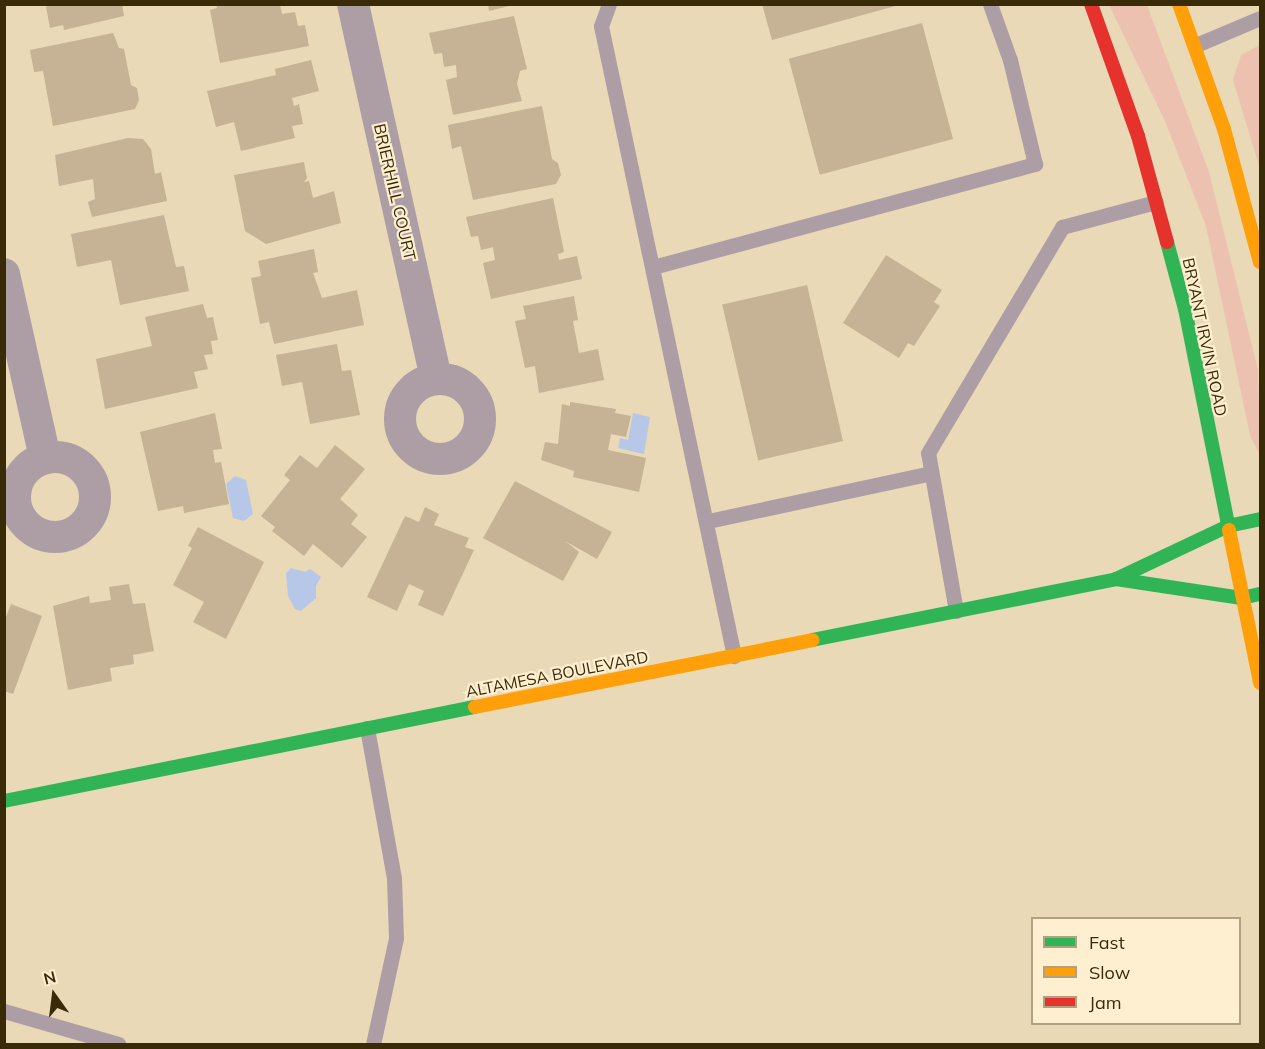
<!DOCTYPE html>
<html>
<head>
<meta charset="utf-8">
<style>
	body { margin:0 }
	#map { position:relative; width:1265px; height:1049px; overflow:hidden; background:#e9d9b7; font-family:Mulish,sans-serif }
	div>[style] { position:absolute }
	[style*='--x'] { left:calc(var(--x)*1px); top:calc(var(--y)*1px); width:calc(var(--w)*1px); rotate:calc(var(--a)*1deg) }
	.green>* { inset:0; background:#ecc1af }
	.water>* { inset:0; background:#b7c7e8 }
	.building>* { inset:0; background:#c6b295; transform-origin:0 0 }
	.lane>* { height:15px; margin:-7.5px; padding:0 7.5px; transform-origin:7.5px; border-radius:7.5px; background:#ad9ea6 }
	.street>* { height:32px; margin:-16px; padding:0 16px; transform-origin:16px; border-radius:16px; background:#ad9ea6 }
	.street>.ring { margin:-16px; padding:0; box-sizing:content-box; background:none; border:32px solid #ad9ea6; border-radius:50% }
	.fast>* { height:14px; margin:-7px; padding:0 7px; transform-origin:7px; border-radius:7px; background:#30b455 }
	.slow>* { height:14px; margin:-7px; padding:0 7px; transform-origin:7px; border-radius:7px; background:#ff9f0a }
	.jam>* { height:14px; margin:-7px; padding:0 7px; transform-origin:7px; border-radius:7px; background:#e5322d }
	span { translate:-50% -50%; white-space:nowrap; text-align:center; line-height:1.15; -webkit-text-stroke:4.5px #feefd1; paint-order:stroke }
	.street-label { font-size:16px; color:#392b08 }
	.frame { position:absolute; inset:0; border:6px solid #392b08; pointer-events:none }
	.legend { position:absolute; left:1031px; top:917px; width:210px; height:108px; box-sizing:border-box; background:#feefd1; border:2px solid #afa181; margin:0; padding:8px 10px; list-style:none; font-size:18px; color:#392b08 }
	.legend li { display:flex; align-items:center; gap:12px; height:30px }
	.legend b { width:30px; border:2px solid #afa181 }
	.north { position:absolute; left:24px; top:965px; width:60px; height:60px; -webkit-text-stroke:4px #feefd1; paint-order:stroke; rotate:346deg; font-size:16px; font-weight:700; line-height:24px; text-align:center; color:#392b08 }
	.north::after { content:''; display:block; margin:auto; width:21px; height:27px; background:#392b08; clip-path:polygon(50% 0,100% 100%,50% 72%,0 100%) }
</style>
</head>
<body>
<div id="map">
	<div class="green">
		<div style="clip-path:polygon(1109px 5px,1147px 5px,1209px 172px,1258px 370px,1260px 456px,1250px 435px,1206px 226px,1165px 121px)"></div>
		<div style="clip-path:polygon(1260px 45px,1260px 169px,1233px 80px,1241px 55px)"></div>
	</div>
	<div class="water">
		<div style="clip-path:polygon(633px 413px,650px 417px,644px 454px,618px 448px,620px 438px,628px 440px)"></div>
		<div style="clip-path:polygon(235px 476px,246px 480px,253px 514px,244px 521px,233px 518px,226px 484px)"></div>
		<div style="clip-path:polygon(291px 568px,305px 572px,310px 569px,321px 577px,316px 586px,316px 598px,301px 611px,295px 609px,288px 596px,286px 573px)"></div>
	</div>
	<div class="building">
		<div style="clip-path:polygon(50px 4px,122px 4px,124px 16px,64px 30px,63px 25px,50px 28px,46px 7px)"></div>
		<div style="clip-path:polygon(216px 4px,280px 4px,282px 14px,295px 12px,298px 26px,305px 25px,309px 46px,220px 63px,210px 10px,217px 8px)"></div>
		<div style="clip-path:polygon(488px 4px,513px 4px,513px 5px,489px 11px)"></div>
		<div style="clip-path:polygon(762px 4px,899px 4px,899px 5px,772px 40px)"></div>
		<div style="clip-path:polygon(514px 16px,527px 69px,520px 71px,517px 84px,522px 101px,453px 115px,446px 80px,457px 77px,456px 65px,444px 67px,442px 53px,434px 54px,429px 33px)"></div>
		<div style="left:922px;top:23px;width:120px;height:138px;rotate:75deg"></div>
		<div style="clip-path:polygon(113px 33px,119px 48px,124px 49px,131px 85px,137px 88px,139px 100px,135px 109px,53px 126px,43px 71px,34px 72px,30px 50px)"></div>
		<div style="clip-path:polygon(311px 60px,319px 91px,292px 98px,294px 106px,299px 104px,303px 124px,292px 126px,295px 138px,241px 151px,234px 122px,216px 127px,207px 91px,276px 75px,275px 69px)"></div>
		<div style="clip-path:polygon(542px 106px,552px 159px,558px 163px,561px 175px,556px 184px,473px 200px,461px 146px,452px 149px,448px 125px)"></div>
		<div style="clip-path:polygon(128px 138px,143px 139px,151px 149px,155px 174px,161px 172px,167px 201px,92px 217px,88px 202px,95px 199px,93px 179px,59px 186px,55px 155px)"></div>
		<div style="clip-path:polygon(304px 162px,307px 178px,304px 182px,309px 181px,313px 198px,334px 191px,341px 223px,266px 244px,245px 231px,234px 175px)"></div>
		<div style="clip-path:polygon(553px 198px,564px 252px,558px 254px,559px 260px,577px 256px,582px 279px,491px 299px,483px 263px,495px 260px,493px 247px,481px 250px,478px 236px,471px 237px,466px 217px)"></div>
		<div style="clip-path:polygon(164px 215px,176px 267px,184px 266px,189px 291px,120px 305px,111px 260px,77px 267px,71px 234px)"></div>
		<div style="clip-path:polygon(314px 249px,318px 272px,313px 273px,322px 298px,357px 290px,364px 325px,274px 344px,269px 322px,260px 324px,251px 278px,261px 276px,258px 261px)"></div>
		<div style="clip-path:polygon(886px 255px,942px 290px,934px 302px,940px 306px,914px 346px,908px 343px,899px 358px,843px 323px)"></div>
		<div style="left:807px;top:285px;width:160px;height:87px;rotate:77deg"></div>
		<div style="clip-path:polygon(574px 296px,578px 320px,573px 321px,579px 353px,598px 349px,604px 380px,539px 393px,535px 366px,525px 368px,515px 321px,526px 319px,523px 306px)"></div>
		<div style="clip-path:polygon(203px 304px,207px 318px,213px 317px,218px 340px,211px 341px,213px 354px,204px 355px,208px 369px,194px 372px,198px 388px,105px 409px,96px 359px,152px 346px,145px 317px)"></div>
		<div style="clip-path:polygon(337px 344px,342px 371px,351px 370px,360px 415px,310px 424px,302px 382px,282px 386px,276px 355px)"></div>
		<div style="clip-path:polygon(570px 402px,616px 409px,615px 413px,631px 416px,626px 437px,611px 434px,608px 450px,646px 458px,639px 492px,573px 477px,574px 471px,541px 460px,545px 442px,558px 444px,562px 404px,570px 406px)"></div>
		<div style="clip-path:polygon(215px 413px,222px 449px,213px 450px,215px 463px,221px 462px,229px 504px,184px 513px,183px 506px,158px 511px,140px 432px)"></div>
		<div style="clip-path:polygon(335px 445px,365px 469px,340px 499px,358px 515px,351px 524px,367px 537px,342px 568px,313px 544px,304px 556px,272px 531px,275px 527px,261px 516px,290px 480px,284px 475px,300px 455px,317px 468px)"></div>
		<div style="clip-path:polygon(515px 481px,612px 532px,597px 559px,565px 541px,579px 552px,563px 581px,483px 538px)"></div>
		<div style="clip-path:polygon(425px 507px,439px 514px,434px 525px,469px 538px,465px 547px,474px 550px,443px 616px,418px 605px,424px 591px,409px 584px,397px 611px,367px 597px,405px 516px,419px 522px)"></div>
		<div style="clip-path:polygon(198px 527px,264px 562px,226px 639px,193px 622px,204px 602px,173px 585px,192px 548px,188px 546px)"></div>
		<div style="clip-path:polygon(129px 584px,133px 604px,145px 603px,154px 651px,133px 655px,134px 664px,110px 668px,112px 681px,68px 690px,53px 606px,89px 596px,90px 603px,111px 600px,109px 587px)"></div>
		<div style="clip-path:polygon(11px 604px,42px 616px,13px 694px,4px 691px,4px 622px)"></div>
	</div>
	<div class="lane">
		<div style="--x:609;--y:4;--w:23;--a:110"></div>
		<div style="--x:601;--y:26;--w:644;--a:78.08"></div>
		<div style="--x:1196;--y:45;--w:69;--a:-22.9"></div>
		<div style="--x:653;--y:267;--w:396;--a:-15.1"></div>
		<div style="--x:1035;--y:164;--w:107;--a:-103.5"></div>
		<div style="--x:1010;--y:60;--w:59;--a:-109.7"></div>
		<div style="--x:708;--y:521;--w:228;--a:-12.1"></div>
		<div style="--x:956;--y:611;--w:160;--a:-100"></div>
		<div style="--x:928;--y:453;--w:263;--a:-59.3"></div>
		<div style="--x:1062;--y:227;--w:97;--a:-14.9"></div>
		<div style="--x:367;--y:728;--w:152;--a:79.8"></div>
		<div style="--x:394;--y:878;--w:60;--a:88.1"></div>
		<div style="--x:396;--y:938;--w:108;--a:102.2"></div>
		<div style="--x:4;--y:1011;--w:119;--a:16.1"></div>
	</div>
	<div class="street">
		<div style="--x:353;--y:4;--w:384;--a:77.5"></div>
		<div style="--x:4;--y:274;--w:189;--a:77.4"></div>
		<div class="ring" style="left:400px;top:379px;width:48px;height:48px"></div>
		<div class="ring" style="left:15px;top:457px;width:48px;height:48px"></div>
	</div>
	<div class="fast">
		<div style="--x:1167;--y:242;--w:69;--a:75"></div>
		<div style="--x:1185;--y:309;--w:225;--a:78.7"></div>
		<div style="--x:1116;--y:579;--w:127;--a:8.6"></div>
		<div style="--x:1242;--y:598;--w:18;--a:-13"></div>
		<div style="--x:812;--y:640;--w:310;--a:-11.3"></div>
		<div style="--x:1116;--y:579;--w:124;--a:-25.3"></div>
		<div style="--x:1228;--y:526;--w:33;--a:-12"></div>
		<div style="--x:4;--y:801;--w:480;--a:-11.3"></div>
	</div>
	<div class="slow">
		<div style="--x:1179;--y:4;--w:133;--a:70.2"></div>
		<div style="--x:1224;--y:129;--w:138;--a:74.9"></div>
		<div style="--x:1229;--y:530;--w:156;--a:78.5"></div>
		<div style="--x:475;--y:707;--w:344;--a:-11.2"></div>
	</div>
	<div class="jam">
		<div style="--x:1091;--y:4;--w:140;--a:70.4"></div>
		<div style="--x:1138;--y:136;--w:110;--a:74.7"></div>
	</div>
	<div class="street-label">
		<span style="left:395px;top:192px;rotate:77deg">BRIERHILL COURT</span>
		<span style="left:1205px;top:337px;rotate:78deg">BRYANT IRVIN ROAD</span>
		<span style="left:557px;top:674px;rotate:-11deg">ALTAMESA BOULEVARD</span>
	</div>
	<div class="frame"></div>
	<ul class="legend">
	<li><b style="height:8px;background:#30b455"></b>Fast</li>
	<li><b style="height:8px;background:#ff9f0a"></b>Slow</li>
	<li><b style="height:8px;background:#e5322d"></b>Jam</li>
	</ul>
	<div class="north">N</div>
</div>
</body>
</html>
